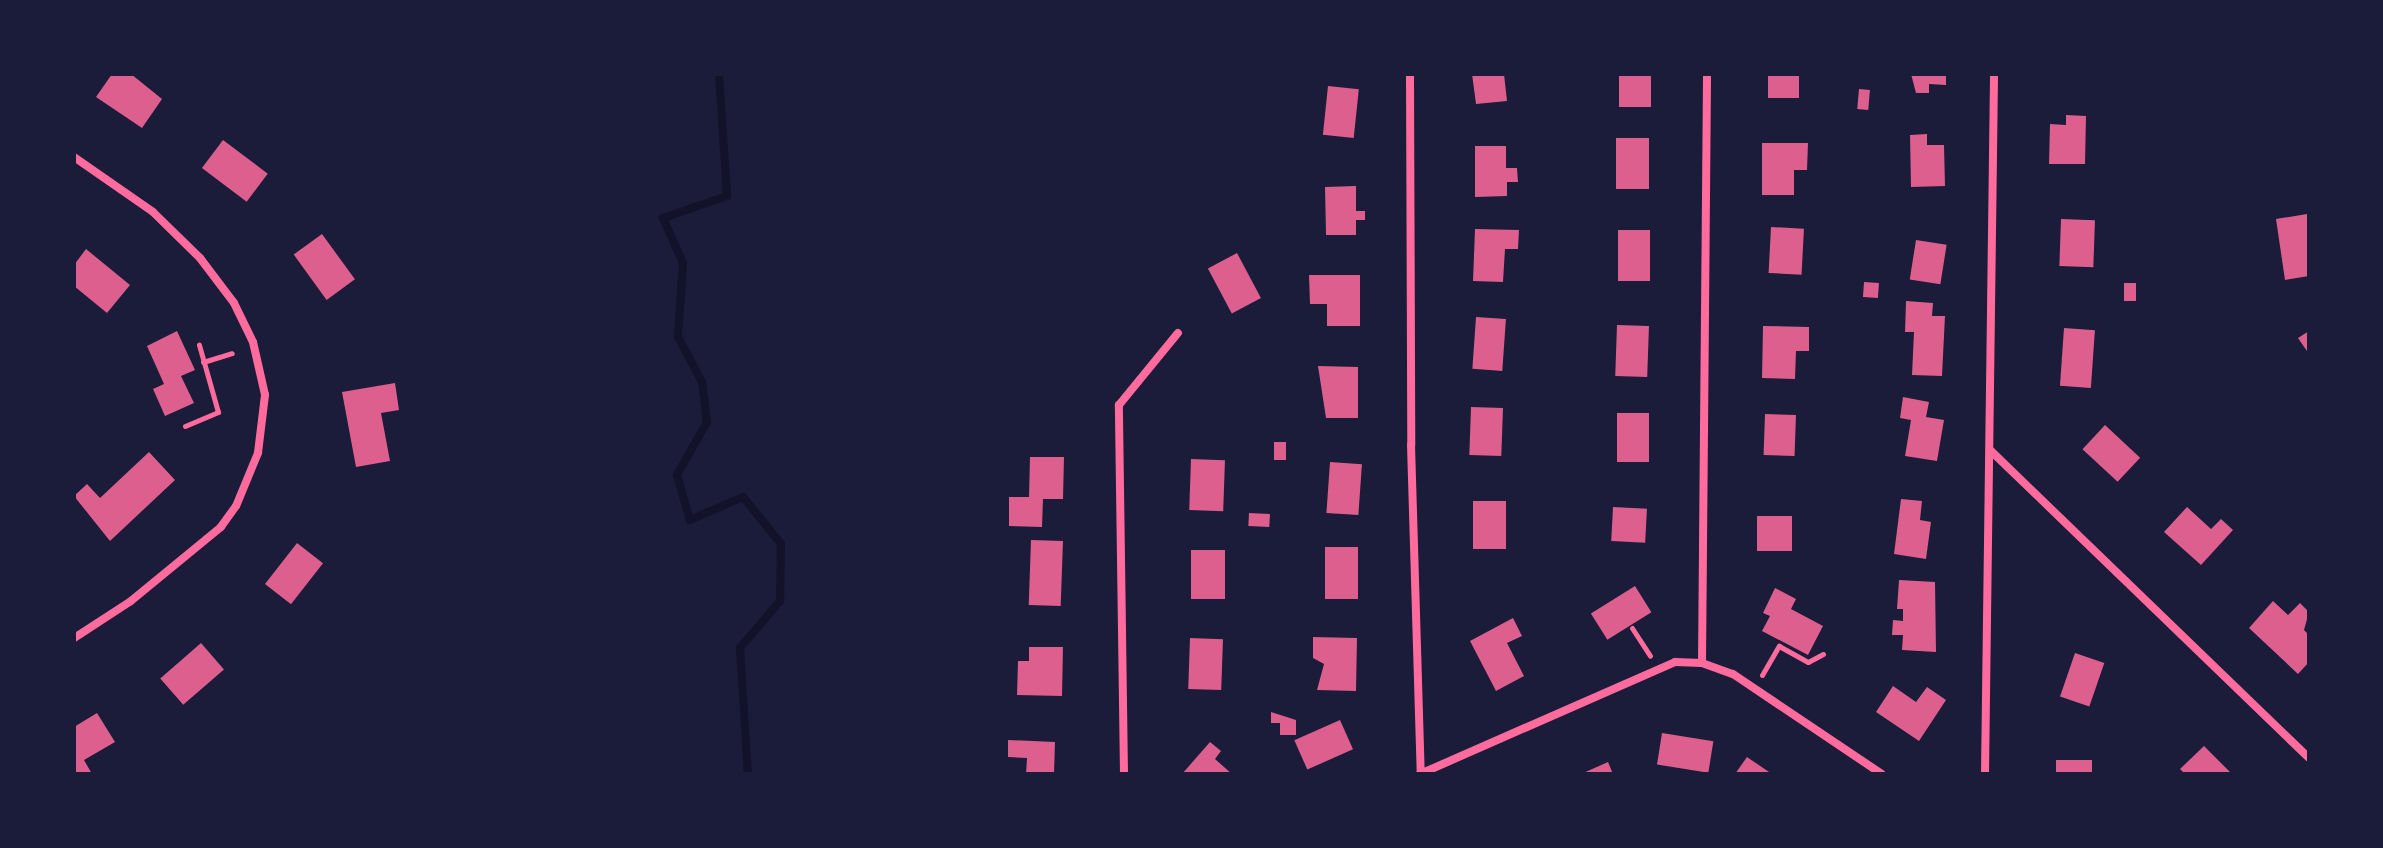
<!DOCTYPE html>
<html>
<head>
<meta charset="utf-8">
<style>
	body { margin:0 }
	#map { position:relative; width:2383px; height:848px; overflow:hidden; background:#1b1b3a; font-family:Helvetica,sans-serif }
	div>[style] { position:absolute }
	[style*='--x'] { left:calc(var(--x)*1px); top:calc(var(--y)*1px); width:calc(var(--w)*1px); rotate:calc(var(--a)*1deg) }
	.stream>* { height:8px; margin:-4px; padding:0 4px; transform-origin:4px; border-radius:4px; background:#12122b }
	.building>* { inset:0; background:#dd5f8e; transform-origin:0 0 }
	.path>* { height:5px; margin:-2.5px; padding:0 2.5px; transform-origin:2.5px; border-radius:2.5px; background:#ff6b9d }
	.minor>* { height:8px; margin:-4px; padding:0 4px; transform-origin:4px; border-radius:4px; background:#ff6b9d }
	span { translate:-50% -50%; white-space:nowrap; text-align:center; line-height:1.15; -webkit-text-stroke:6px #1b1b3a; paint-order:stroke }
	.frame { position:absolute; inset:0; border:76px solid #1b1b3a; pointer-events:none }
</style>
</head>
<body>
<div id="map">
	<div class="stream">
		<div style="--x:719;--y:74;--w:122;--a:86.2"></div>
		<div style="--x:727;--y:196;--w:68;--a:161"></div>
		<div style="--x:663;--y:218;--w:49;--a:66"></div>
		<div style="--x:683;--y:263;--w:74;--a:93.9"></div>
		<div style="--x:678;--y:337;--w:51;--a:61.9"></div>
		<div style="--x:702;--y:382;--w:40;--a:82.9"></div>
		<div style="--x:707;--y:422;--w:61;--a:119.5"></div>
		<div style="--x:677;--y:475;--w:47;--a:73.9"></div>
		<div style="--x:690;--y:520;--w:58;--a:-23.5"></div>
		<div style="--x:743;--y:497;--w:60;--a:51"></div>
		<div style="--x:781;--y:544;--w:57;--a:91"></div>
		<div style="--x:780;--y:601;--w:62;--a:130.4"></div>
		<div style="--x:740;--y:648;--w:126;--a:86.4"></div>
	</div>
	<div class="building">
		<div style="clip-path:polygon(112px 74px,131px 74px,162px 99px,142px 128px,96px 97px)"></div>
		<div style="clip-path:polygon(1472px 74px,1504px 74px,1507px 101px,1476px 104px)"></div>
		<div style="left:1619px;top:74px;width:32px;height:33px"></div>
		<div style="left:1768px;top:74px;width:31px;height:24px"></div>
		<div style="clip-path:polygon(1911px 74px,1946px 74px,1946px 85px,1929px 84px,1929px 93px,1916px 93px)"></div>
		<div style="left:1328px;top:86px;width:31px;height:49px;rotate:6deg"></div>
		<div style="left:1859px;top:89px;width:11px;height:20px;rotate:5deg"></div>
		<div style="clip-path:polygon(2066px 115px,2086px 116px,2085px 164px,2049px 164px,2050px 124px,2066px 125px)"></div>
		<div style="clip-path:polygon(1927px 134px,1927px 145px,1944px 145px,1945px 186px,1911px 187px,1910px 135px)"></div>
		<div style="left:1616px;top:138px;width:33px;height:51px"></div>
		<div style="left:223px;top:140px;width:56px;height:35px;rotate:37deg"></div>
		<div style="clip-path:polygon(1762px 143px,1808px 143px,1807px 170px,1794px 170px,1794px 195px,1762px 195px)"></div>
		<div style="clip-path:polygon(1475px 146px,1506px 146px,1506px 168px,1517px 168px,1518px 182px,1507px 182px,1507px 196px,1475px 197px)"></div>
		<div style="clip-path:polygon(1356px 186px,1356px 211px,1365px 211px,1365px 220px,1356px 220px,1356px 235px,1326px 235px,1325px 187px)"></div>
		<div style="clip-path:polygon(2307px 214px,2309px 276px,2285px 280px,2276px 219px)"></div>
		<div style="left:2061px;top:219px;width:34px;height:47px;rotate:2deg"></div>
		<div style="left:1771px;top:227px;width:33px;height:46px;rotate:3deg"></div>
		<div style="clip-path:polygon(1475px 229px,1519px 230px,1518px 249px,1505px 249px,1503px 282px,1473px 281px)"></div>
		<div style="left:1618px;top:230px;width:32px;height:51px"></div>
		<div style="left:322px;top:234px;width:56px;height:35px;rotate:54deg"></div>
		<div style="left:1916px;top:240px;width:31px;height:40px;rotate:9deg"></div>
		<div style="clip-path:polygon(86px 249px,130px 285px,107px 313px,74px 286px,74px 265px)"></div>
		<div style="left:1237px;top:253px;width:51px;height:33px;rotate:62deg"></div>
		<div style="clip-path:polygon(1309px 275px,1360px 275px,1360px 326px,1327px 326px,1327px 304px,1310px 304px)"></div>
		<div style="left:1864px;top:282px;width:15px;height:15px;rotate:4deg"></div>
		<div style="left:2136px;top:283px;width:18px;height:12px;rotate:90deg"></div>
		<div style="clip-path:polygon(1906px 301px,1933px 303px,1932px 316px,1945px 316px,1942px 376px,1912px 375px,1914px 332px,1905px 332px)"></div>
		<div style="left:1476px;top:317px;width:30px;height:52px;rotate:4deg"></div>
		<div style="left:1617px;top:325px;width:32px;height:51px;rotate:2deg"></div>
		<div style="clip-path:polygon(1763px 326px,1809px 327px,1809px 351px,1796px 351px,1795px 379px,1762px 378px)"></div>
		<div style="left:2064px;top:328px;width:31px;height:58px;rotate:4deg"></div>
		<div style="clip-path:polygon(177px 331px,195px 370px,181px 376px,194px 403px,165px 416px,153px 389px,164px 384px,147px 346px)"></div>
		<div style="clip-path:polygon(2309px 331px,2309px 354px,2298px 338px)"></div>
		<div style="clip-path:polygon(1318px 366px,1358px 367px,1358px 418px,1326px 418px)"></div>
		<div style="clip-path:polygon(395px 383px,399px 410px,381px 413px,390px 461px,356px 467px,342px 392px)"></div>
		<div style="clip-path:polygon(1903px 397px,1929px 402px,1926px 417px,1944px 420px,1937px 461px,1905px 456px,1911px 420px,1900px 418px)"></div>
		<div style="left:1471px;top:407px;width:32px;height:48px;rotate:2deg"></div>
		<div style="left:1617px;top:413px;width:32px;height:49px"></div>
		<div style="left:1765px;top:414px;width:31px;height:41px;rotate:2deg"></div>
		<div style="left:2105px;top:425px;width:48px;height:33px;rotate:43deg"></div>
		<div style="left:1274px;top:442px;width:12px;height:18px"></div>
		<div style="clip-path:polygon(149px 452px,175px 480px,110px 541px,74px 496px,87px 484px,100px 498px)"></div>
		<div style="clip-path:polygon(1030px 457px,1064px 457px,1063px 499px,1043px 499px,1042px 527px,1009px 526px,1009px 497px,1029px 497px)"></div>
		<div style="left:1191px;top:459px;width:34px;height:51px;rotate:2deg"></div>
		<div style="left:1330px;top:462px;width:32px;height:51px;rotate:4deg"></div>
		<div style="clip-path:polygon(1901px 499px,1922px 501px,1920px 520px,1931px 522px,1926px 559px,1894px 554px)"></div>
		<div style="left:1473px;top:501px;width:33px;height:48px"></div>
		<div style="left:1613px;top:507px;width:34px;height:34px;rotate:3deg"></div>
		<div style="clip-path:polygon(2187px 507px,2211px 529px,2221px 519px,2233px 530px,2201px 565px,2164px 532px)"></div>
		<div style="left:1249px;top:513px;width:21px;height:13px;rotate:3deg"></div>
		<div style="left:1757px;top:516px;width:35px;height:35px"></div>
		<div style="left:1031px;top:540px;width:32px;height:65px;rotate:2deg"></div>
		<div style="left:297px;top:543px;width:33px;height:52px;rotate:38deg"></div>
		<div style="left:1325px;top:547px;width:33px;height:52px"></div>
		<div style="left:1191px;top:550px;width:34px;height:49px"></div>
		<div style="clip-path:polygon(1899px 580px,1935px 582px,1936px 652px,1902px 650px,1903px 635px,1892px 635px,1893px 620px,1903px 621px,1903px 609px,1897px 609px)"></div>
		<div style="left:1635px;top:586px;width:31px;height:52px;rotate:58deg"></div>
		<div style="clip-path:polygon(1775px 588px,1796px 599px,1791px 609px,1823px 626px,1808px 655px,1762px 631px,1770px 616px,1763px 613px)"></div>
		<div style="clip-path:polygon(2273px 601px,2288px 615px,2300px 603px,2309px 612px,2304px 630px,2309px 635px,2309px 662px,2298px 674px,2249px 628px)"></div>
		<div style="clip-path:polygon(1513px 618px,1522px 636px,1507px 643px,1524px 676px,1496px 691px,1470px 641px)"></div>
		<div style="clip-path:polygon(1313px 637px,1357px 638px,1356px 691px,1317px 690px,1324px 664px,1313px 658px)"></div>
		<div style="left:1190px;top:638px;width:33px;height:51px;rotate:2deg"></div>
		<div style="left:201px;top:643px;width:35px;height:54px;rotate:49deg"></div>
		<div style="clip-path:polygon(1029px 647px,1063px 647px,1062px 696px,1017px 695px,1018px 661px,1029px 661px)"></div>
		<div style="left:2075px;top:653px;width:31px;height:46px;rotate:19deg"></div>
		<div style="clip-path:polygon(1893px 686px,1916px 702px,1927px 687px,1946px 700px,1919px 741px,1876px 712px)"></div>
		<div style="clip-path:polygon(1271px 712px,1296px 720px,1296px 735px,1280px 735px,1280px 723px,1271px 723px)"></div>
		<div style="clip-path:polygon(97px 713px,115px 742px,84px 760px,92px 774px,74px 774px,74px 727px)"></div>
		<div style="left:1340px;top:720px;width:32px;height:50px;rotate:66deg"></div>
		<div style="left:1662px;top:733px;width:52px;height:32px;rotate:9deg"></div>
		<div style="clip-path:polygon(1008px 740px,1055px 742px,1054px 774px,1026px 774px,1027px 758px,1008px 757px)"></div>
		<div style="clip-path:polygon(1210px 742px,1221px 751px,1215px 759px,1232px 774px,1182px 774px)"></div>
		<div style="clip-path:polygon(2204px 746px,2232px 774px,2185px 774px,2180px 769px)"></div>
		<div style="clip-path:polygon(1747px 757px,1772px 774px,1735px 774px)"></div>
		<div style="left:2056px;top:760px;width:36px;height:14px"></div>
		<div style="clip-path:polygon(1608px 762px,1613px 774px,1581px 774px)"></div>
	</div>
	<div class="path">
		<div style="--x:203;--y:362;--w:30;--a:-17"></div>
		<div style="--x:185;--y:426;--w:36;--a:-23"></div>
		<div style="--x:218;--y:412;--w:70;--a:-105.8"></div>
		<div style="--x:1632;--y:628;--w:33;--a:57"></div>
		<div style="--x:1762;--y:675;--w:34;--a:-60"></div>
		<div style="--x:1779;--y:646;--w:33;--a:29"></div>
		<div style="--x:1808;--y:662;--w:17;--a:-28"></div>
	</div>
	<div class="minor">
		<div style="--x:1410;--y:74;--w:371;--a:89.8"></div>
		<div style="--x:1411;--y:445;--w:328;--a:88.3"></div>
		<div style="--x:74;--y:157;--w:96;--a:34.8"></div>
		<div style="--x:153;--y:212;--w:66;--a:44.4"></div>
		<div style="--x:200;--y:258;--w:56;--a:52.9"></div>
		<div style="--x:234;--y:303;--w:43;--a:64"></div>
		<div style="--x:253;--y:342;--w:54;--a:77.2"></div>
		<div style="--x:265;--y:395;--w:58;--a:96.9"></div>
		<div style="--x:258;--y:453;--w:57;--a:112.5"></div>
		<div style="--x:236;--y:506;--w:26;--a:126"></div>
		<div style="--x:221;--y:527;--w:117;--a:140.6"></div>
		<div style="--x:131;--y:601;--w:68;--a:147"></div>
		<div style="--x:1990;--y:450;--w:443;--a:44"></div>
		<div style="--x:1702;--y:663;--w:589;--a:-89.51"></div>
		<div style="--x:1124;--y:774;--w:369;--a:-90.8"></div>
		<div style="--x:1119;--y:405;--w:93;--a:-50.7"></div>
		<div style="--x:1420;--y:774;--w:279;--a:-23.7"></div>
		<div style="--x:1675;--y:662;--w:27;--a:2"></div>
		<div style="--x:1702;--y:663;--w:33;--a:20"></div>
		<div style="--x:1733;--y:674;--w:179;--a:33.9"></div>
		<div style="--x:1985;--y:774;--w:700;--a:-89.26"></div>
	</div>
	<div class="frame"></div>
</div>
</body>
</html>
